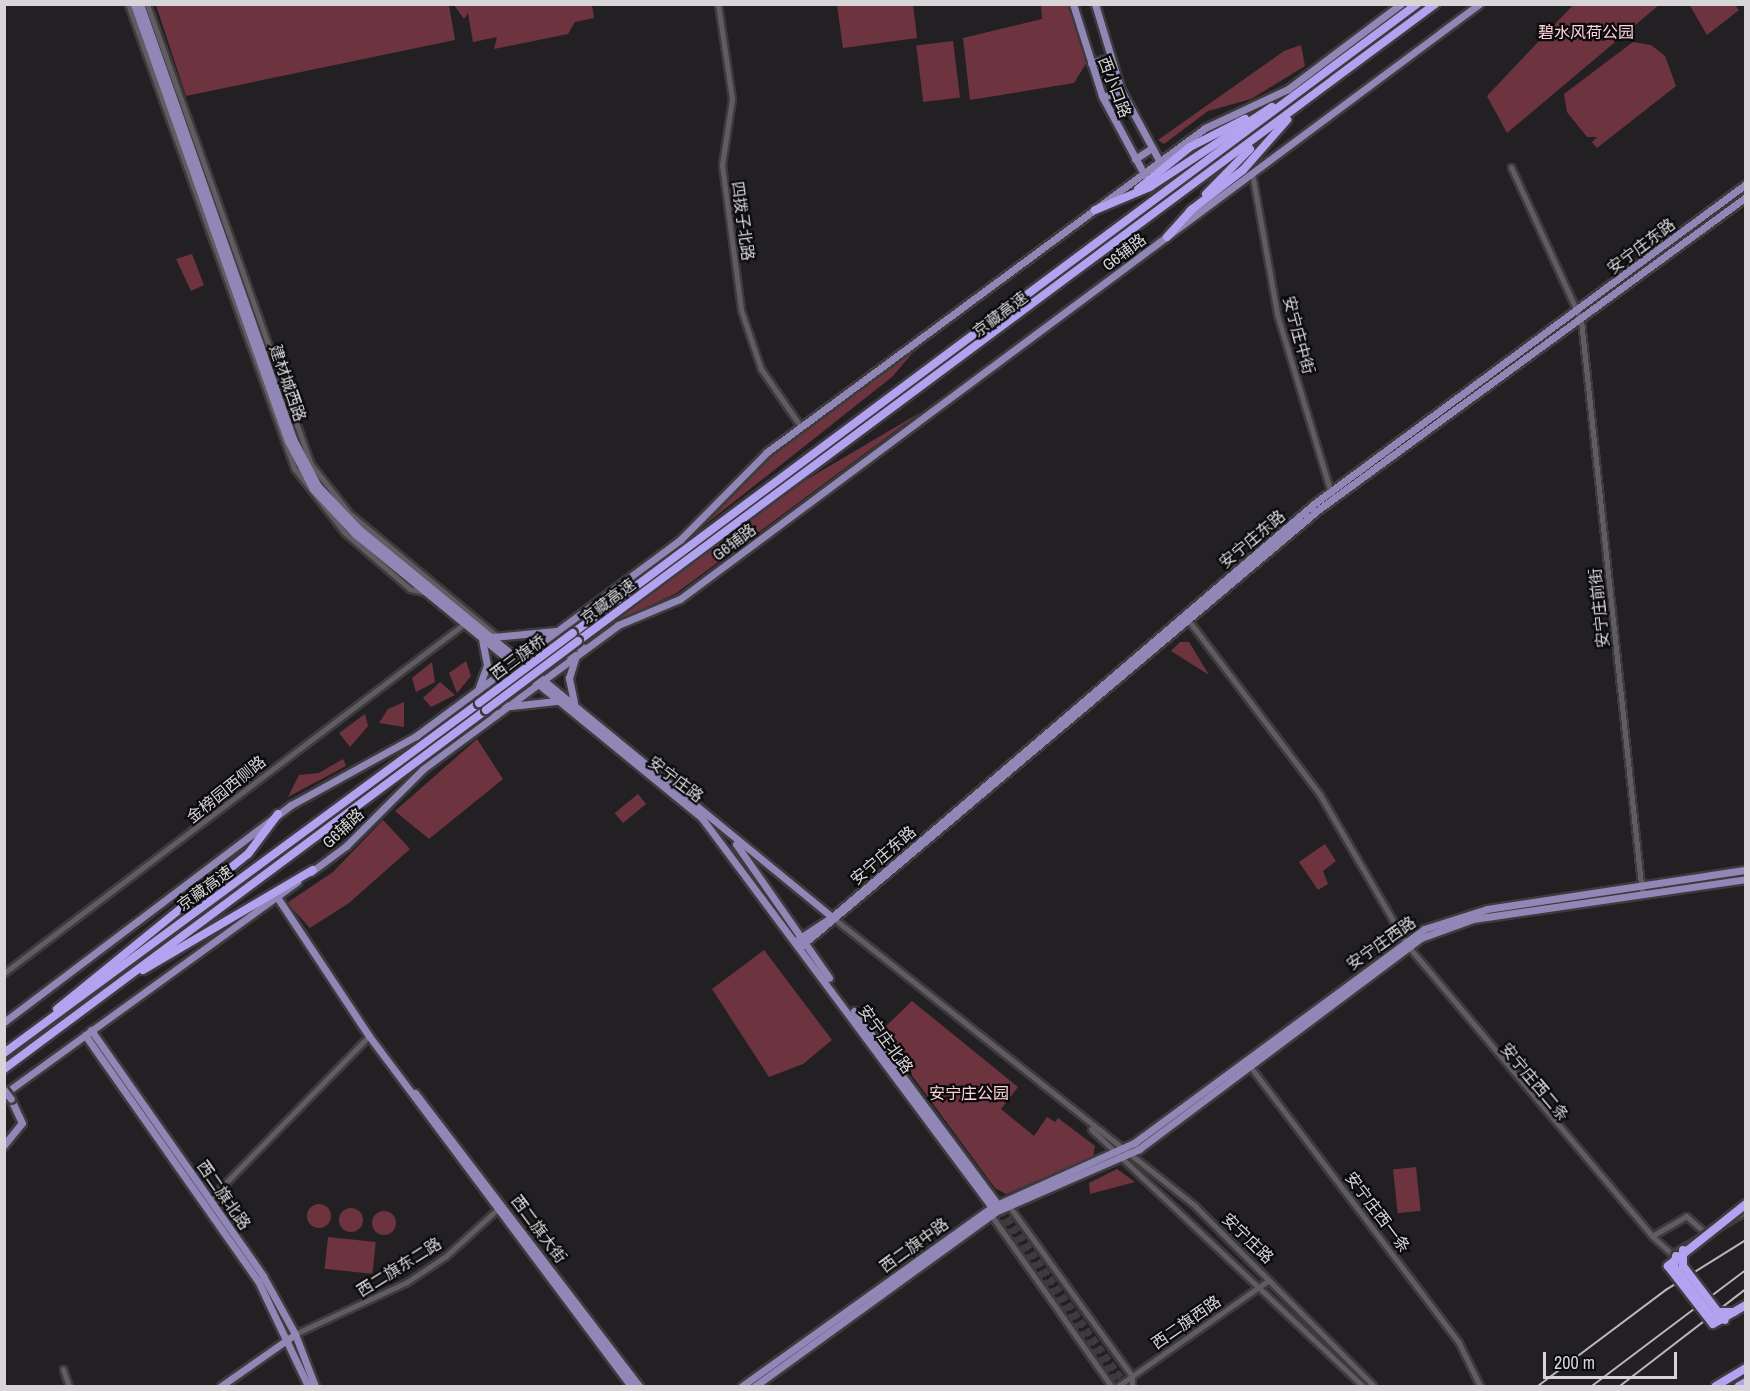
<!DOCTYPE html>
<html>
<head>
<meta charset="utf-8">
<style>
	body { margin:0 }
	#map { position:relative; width:1750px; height:1391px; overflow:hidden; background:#232024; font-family:"Archivo Narrow","Noto Sans SC",sans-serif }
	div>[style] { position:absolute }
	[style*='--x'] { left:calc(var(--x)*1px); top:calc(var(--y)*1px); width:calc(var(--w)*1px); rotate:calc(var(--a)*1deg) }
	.green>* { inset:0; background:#6d3440; transform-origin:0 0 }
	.round { border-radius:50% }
	.major-tunnel>* { height:7px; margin-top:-3.5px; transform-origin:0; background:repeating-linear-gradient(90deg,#3e3b3f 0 7px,transparent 0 10.5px) }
	.roads { filter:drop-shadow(2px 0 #3d3b3d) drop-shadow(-2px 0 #3d3b3d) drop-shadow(0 2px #3d3b3d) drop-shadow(0 -2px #3d3b3d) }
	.minor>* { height:5px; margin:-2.5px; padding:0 2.5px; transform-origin:2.5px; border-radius:2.5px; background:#605c61 }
	.major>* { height:7px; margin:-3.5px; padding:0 3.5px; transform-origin:3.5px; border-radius:3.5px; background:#9187b7 }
	.highway>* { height:8px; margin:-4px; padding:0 4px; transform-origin:4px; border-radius:4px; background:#b2a3f1 }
	.rail>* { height:1.5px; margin:-0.75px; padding:0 0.75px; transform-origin:0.75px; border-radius:0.75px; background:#b9b7b9 }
	.bridges { filter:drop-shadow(2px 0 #3d3b3d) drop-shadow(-2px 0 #3d3b3d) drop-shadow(0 2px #3d3b3d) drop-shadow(0 -2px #3d3b3d) }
	.major-bridge>* { height:7px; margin:-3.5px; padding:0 3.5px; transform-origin:3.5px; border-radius:3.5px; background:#9187b7 }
	.highway-bridge>* { height:8px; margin:-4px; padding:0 4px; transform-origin:4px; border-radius:4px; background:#b2a3f1 }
	span { translate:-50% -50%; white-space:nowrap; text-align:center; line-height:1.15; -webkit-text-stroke:4.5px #0b0a0c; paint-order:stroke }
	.park-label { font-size:16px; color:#fed3da }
	.street-label { font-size:16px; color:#d7d5d7 }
	.frame { position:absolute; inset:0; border:6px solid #d7d5d7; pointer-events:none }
	.scale { position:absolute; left:1543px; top:1352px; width:134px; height:27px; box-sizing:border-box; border:3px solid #d7d5d7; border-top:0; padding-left:8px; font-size:18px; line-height:21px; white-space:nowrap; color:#d7d5d7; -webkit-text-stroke:4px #0b0a0c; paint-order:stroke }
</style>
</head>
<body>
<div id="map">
	<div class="green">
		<div style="clip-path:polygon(1574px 4px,1659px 5px,1507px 133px,1487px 96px)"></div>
		<div style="clip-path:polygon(1689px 4px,1735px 5px,1739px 10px,1707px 35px)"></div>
		<div style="clip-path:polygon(156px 5px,449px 5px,455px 40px,186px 96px)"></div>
		<div style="clip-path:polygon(454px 5px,592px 5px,594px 18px,575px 22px,568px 34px,494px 49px,497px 37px,473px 42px,468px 13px,464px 19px)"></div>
		<div style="clip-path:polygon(837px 5px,913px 5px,917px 38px,843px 48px)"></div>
		<div style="clip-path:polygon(1041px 5px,1070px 5px,1087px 62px,1074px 83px,970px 100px,963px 38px,1042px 19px)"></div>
		<div style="left:953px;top:41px;width:57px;height:37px;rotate:83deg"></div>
		<div style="clip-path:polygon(1633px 42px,1651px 45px,1665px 56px,1676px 86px,1597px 148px,1592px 142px,1597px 137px,1587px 137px,1567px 112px,1564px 94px)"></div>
		<div style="clip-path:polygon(1301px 45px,1305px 66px,1251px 99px,1208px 111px,1164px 144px,1158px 140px,1284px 51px)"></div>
		<div style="clip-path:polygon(192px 254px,204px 285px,191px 291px,176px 259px)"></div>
		<div style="clip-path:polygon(927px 336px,892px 377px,702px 527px,766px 456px)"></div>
		<div style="clip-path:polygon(921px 412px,675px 594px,604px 627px,789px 490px)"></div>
		<div style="clip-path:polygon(1180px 642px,1189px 642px,1209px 675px,1171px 651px)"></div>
		<div style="clip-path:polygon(466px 661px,471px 676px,457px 693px,449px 673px)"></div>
		<div style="clip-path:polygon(432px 662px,435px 682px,416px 692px,412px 678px)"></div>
		<div style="clip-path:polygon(440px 682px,455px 695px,431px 707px,423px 698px)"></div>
		<div style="clip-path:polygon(404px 702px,404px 727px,379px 723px,388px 709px)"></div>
		<div style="clip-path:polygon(365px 714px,368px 726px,350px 747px,339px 733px)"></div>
		<div style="clip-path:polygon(477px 739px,503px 779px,429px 839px,395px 811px)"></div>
		<div style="clip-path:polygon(343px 759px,346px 766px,288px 797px,299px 775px,319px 773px)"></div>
		<div style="left:638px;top:794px;width:13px;height:30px;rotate:51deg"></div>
		<div style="clip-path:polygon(383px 820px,410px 849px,349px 903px,310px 928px,287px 903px,333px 872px)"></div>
		<div style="clip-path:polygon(1325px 844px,1336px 861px,1323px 871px,1328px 884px,1318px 890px,1299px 862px)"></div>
		<div style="clip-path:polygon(764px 950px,832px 1040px,803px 1064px,769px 1077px,712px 989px)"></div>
		<div style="clip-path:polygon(912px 1001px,1018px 1087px,1001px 1109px,1034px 1136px,1047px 1117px,1055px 1122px,1058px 1118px,1095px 1146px,1093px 1157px,1006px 1194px,995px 1188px,880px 1032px)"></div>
		<div style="left:1416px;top:1167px;width:44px;height:23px;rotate:84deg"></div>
		<div style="clip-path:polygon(1117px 1169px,1135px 1182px,1090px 1194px,1089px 1183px)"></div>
		<div class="round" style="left:307px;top:1204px;width:24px;height:24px"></div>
		<div class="round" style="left:339px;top:1208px;width:24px;height:24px"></div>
		<div class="round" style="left:372px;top:1211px;width:24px;height:24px"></div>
		<div style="left:328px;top:1237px;width:48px;height:32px;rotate:6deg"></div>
	</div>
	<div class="major-tunnel">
		<div style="--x:1001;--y:1209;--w:217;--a:54.6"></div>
		<div style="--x:995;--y:1212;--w:213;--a:54.7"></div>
	</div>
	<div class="roads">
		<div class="minor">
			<div style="--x:128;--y:4;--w:493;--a:70.3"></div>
			<div style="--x:294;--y:468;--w:81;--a:52"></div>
			<div style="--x:344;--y:532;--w:87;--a:40.8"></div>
			<div style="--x:410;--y:589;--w:17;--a:13"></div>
			<div style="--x:147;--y:4;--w:487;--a:70.4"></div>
			<div style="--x:310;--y:463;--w:63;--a:52"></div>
			<div style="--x:349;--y:513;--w:194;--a:39.8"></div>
			<div style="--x:718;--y:4;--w:96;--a:81.6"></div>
			<div style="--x:732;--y:99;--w:67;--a:98.6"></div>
			<div style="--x:722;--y:165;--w:146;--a:82.5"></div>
			<div style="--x:741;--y:310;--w:62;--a:71.3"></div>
			<div style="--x:761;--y:369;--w:70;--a:55.4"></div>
			<div style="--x:1511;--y:167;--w:168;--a:65.4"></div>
			<div style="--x:1581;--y:320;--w:577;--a:83.93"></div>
			<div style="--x:1252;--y:173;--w:143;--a:79.9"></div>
			<div style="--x:1277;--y:314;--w:187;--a:73.2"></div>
			<div style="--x:1189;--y:621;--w:218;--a:53"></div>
			<div style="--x:1320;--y:795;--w:175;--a:59.8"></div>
			<div style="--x:1408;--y:946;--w:379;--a:49.9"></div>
			<div style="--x:1652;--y:1236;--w:27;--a:42"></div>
			<div style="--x:1672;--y:1254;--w:86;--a:-30.2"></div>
			<div style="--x:832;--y:917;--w:465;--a:38.5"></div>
			<div style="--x:1196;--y:1207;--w:252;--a:45.2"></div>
			<div style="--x:4;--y:973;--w:577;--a:-37.19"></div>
			<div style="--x:1249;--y:1065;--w:348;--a:52.9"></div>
			<div style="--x:1459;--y:1343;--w:48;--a:64"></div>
			<div style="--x:1091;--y:1129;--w:374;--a:43.4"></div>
			<div style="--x:209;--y:1200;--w:229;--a:-45.7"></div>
			<div style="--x:1009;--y:1206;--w:210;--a:54.1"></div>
			<div style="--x:1132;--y:1376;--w:10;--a:90"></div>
			<div style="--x:991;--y:1215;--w:209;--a:54.9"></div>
			<div style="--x:1652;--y:1236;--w:39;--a:-30"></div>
			<div style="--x:1686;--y:1216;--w:23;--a:41"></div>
			<div style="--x:295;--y:1334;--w:123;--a:-24.9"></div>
			<div style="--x:407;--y:1282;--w:47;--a:-33.7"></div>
			<div style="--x:446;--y:1256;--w:74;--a:-42.3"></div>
			<div style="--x:63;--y:1369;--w:18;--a:71"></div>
			<div style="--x:1118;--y:1386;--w:184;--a:-35.1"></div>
		</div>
		<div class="major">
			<div style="--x:134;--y:4;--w:463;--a:70.6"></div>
			<div style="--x:288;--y:441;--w:54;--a:62.5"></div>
			<div style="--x:313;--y:489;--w:62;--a:47"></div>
			<div style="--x:355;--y:534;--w:447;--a:39.3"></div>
			<div style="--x:701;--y:817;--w:492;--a:53.3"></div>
			<div style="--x:140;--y:4;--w:461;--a:70.6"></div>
			<div style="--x:293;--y:439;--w:53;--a:62"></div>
			<div style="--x:318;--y:486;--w:59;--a:46.4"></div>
			<div style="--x:359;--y:529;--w:612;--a:39.36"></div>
			<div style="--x:1073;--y:4;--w:96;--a:72.5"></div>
			<div style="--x:1102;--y:96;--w:89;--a:61.7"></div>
			<div style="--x:1095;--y:4;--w:90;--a:73.2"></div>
			<div style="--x:1121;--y:90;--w:82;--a:61.6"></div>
			<div style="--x:1091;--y:63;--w:20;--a:-15"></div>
			<div style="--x:1103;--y:97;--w:19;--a:-21"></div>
			<div style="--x:1135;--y:159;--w:20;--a:-33"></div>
			<div style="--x:566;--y:625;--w:12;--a:99"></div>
			<div style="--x:564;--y:637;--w:11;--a:52"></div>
			<div style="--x:571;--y:646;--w:15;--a:8"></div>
			<div style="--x:556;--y:633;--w:9;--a:103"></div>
			<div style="--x:554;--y:642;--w:14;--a:60"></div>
			<div style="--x:561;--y:654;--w:15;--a:4"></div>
			<div style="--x:493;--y:637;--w:63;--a:-5.4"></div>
			<div style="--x:485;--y:685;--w:16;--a:7"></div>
			<div style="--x:501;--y:687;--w:21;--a:79"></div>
			<div style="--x:479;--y:687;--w:23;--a:-70"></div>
			<div style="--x:487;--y:665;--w:25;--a:-101"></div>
			<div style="--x:476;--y:692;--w:15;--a:11"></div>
			<div style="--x:491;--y:695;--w:21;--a:79"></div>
			<div style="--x:574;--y:702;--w:25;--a:-102"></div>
			<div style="--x:569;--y:678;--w:21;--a:-73"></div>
			<div style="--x:511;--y:706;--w:45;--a:-6.3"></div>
			<div style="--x:736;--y:844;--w:163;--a:55.2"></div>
			<div style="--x:311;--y:872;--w:44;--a:-36.6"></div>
			<div style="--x:346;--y:846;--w:109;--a:-45"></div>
			<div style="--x:423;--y:769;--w:242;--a:-36.4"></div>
			<div style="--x:618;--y:625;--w:67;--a:-22.8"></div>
			<div style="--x:680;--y:599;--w:996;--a:-36.67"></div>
			<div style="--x:277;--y:897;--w:167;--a:56.5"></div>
			<div style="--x:369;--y:1036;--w:437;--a:53.2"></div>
			<div style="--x:797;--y:940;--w:42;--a:-33.3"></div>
			<div style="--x:832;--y:917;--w:636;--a:-40.6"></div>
			<div style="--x:1315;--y:503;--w:536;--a:-36.51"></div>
			<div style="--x:801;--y:946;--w:676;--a:-40.14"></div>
			<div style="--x:1318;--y:510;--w:530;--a:-36.18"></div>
			<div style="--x:854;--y:1011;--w:243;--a:53.4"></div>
			<div style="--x:4;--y:1022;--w:360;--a:-37.1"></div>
			<div style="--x:291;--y:805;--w:143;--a:-28.9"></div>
			<div style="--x:416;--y:736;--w:329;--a:-36.6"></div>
			<div style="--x:680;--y:540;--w:124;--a:-45.3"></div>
			<div style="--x:767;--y:452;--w:545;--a:-36.49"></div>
			<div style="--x:1205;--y:128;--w:92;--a:-25.2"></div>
			<div style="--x:1288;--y:89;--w:141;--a:-37"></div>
			<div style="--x:91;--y:1030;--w:300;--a:55"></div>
			<div style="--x:263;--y:1276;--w:66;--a:61.1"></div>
			<div style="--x:295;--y:1334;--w:56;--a:69"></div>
			<div style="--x:85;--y:1035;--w:301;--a:54.9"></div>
			<div style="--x:258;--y:1281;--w:116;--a:64.5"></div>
			<div style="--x:415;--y:1093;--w:369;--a:52.6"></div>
			<div style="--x:4;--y:1094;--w:362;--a:-35.9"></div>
			<div style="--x:4;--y:1145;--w:28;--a:-51"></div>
			<div style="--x:22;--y:1123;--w:26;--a:-115"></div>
			<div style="--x:221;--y:1386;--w:85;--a:-35"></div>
			<div style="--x:742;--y:1386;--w:307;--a:-35.6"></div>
			<div style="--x:992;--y:1207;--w:156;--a:-24.3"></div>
			<div style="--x:1134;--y:1143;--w:360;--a:-36.4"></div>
			<div style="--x:1424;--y:929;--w:66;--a:-17.6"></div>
			<div style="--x:1487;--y:909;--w:262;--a:-8.6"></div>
			<div style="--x:755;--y:1386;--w:296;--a:-35.9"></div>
			<div style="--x:995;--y:1212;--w:157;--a:-23.6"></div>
			<div style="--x:1139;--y:1149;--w:352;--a:-36.8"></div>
			<div style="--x:1421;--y:938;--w:55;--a:-20.1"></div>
			<div style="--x:1473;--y:919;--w:276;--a:-8.3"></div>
		</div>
		<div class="highway">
			<div style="--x:1138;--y:189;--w:67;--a:-38.9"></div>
			<div style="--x:1190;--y:147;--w:62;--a:-27"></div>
			<div style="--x:1206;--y:194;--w:63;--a:-45.6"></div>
			<div style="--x:1095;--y:210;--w:60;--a:-22.7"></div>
			<div style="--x:1150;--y:187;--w:146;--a:-33.3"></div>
			<div style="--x:1190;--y:211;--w:67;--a:-37.7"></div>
			<div style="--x:1243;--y:170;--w:67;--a:-48.7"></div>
			<div style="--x:1167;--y:237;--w:38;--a:-48"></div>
			<div style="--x:573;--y:633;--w:1053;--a:-36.7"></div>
			<div style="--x:578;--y:641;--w:1068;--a:-36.62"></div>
			<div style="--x:143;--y:970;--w:197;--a:-30.5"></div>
			<div style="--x:57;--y:1009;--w:246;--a:-39.1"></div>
			<div style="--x:248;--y:854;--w:50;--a:-53.1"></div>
			<div style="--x:4;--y:1053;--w:590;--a:-36.38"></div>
			<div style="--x:4;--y:1069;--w:601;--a:-36.68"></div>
			<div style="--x:1716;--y:1386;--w:35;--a:-31"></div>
			<div style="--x:1739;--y:1386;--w:8;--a:-30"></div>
		</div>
	</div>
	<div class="rail">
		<div style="--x:1538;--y:1386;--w:160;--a:-36.9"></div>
		<div style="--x:1666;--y:1290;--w:94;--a:-32"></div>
		<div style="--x:1592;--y:1386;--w:193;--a:-37"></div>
		<div style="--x:1620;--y:1386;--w:159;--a:-37.6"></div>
	</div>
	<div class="bridges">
		<div class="major-bridge">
			<div style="--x:4;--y:1090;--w:11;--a:52"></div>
		</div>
		<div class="highway-bridge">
			<div style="--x:479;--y:703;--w:117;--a:-36.7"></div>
			<div style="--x:486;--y:710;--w:115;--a:-36.9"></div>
			<div style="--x:1746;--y:1204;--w:100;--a:141.5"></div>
			<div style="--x:1668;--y:1266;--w:73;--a:52.2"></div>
			<div style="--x:1713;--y:1324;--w:38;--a:-30"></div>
			<div style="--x:1683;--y:1250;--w:16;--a:90"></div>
			<div style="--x:1683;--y:1266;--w:58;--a:52.7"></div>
			<div style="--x:1718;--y:1312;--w:16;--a:0"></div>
			<div style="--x:1676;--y:1256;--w:11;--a:100"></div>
			<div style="--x:1674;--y:1267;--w:63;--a:52.8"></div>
			<div style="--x:1712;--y:1317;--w:13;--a:13"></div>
		</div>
	</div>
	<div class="park-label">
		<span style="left:1586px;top:32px">碧水风荷公园</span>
		<span style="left:969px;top:1093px">安宁庄公园</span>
	</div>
	<div class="street-label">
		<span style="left:1115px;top:87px;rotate:69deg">西小口路</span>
		<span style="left:743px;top:221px;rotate:82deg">四拨子北路</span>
		<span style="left:1641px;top:246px;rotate:-37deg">安宁庄东路</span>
		<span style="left:1124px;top:252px;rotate:-37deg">G6辅路</span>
		<span style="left:1000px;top:314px;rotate:-37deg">京藏高速</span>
		<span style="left:1299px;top:335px;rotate:75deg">安宁庄中街</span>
		<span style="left:288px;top:383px;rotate:71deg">建材城西路</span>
		<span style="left:1252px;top:539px;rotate:-40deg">安宁庄东路</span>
		<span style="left:734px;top:542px;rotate:-37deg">G6辅路</span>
		<span style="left:608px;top:601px;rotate:-37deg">京藏高速</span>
		<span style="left:1599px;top:608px;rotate:-96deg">安宁庄前街</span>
		<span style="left:518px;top:657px;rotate:-37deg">西三旗桥</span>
		<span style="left:676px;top:779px;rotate:37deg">安宁庄路</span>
		<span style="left:226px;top:789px;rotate:-39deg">金榜园西侧路</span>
		<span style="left:343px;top:828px;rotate:-43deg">G6辅路</span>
		<span style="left:883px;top:855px;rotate:-41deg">安宁庄东路</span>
		<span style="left:205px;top:888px;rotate:-36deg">京藏高速</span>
		<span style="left:1381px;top:943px;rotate:-35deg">安宁庄西路</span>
		<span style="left:886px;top:1039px;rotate:54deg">安宁庄北路</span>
		<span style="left:1535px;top:1082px;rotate:50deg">安宁庄西二条</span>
		<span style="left:224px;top:1195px;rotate:55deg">西二旗北路</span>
		<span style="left:1378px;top:1212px;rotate:53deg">安宁庄西一条</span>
		<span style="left:539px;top:1229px;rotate:53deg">西二旗大街</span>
		<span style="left:1248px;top:1238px;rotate:44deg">安宁庄路</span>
		<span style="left:914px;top:1245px;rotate:-36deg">西二旗中路</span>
		<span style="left:399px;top:1267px;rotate:-32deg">西二旗东二路</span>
		<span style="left:1186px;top:1322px;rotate:-35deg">西二旗西路</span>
	</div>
	<div class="frame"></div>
	<div class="scale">200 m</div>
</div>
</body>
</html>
